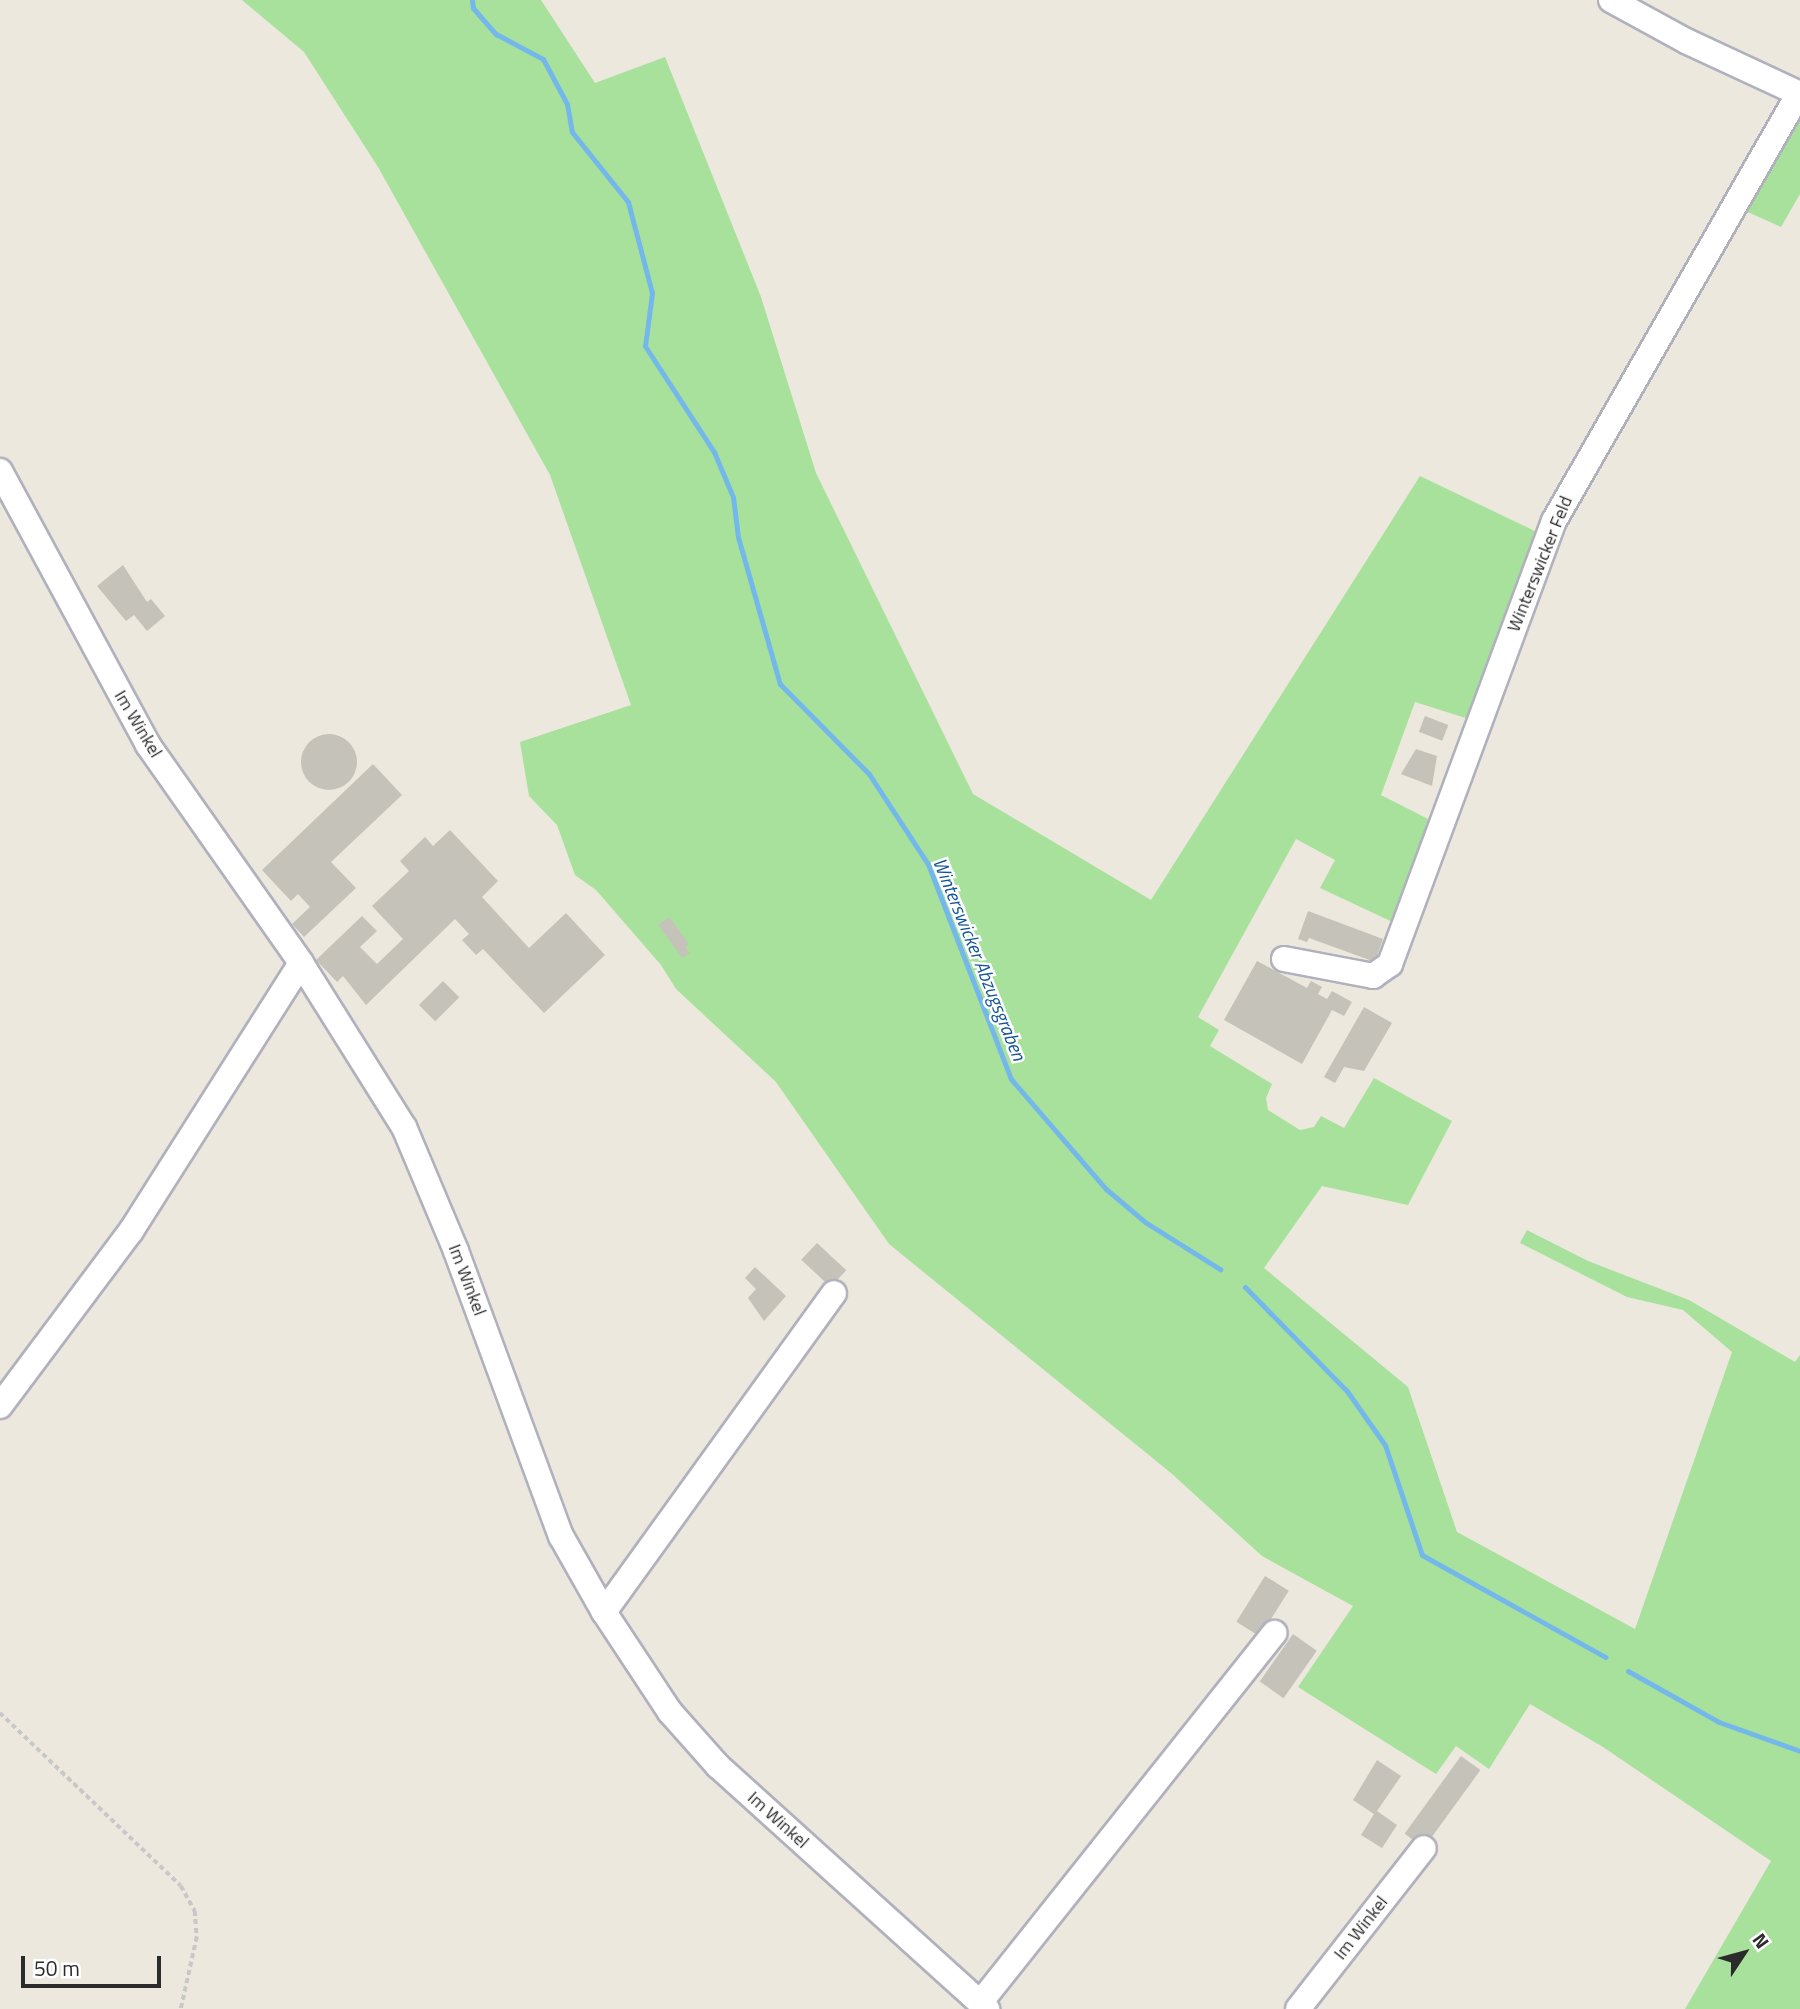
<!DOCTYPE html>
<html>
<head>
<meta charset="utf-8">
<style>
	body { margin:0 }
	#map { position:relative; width:1800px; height:2009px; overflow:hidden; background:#ece8de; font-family:"Titillium Web",sans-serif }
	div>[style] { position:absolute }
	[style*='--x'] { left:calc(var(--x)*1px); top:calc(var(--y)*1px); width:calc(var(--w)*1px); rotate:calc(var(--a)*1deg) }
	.green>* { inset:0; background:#a8e19c }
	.stream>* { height:5px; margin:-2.5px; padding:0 2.5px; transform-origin:2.5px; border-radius:2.5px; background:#74b8eb }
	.building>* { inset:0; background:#c5c2b9; transform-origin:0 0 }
	.round { border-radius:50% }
	.path>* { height:3.5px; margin-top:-1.75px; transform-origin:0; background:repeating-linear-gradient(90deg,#c8c8c8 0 5px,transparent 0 8.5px) }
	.roads { filter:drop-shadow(2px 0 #b1b1be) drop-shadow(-2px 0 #b1b1be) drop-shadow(0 2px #b1b1be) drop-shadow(0 -2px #b1b1be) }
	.minor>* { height:24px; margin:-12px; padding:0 12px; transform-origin:12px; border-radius:12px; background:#fff }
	span { translate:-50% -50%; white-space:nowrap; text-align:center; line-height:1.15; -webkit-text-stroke:5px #fff; paint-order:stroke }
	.street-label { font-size:18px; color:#2b2b2b }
	.water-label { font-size:19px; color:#125498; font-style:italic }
	.north { position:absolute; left:1709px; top:1918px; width:70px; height:70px; -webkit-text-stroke:5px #fff; paint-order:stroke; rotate:54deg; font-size:19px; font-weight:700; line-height:28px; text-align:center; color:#2b2b2b }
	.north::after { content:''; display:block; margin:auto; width:24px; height:32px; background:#2b2b2b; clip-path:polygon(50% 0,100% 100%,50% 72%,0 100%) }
	.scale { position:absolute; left:21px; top:1956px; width:140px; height:32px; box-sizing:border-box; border:4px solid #2b2b2b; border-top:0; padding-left:9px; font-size:21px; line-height:24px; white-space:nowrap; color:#2b2b2b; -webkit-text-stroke:5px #fff; paint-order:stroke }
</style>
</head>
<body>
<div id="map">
	<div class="green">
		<div style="clip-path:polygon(242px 0,541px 0,595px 83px,665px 57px,761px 297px,816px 473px,973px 794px,1151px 900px,1420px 476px,1541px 534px,1475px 721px,1415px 702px,1381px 795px,1434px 822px,1399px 925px,1320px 888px,1335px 860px,1296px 839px,1198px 1017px,1219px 1030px,1210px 1046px,1272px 1084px,1266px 1098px,1268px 1110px,1300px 1130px,1314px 1127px,1321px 1116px,1344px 1128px,1374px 1078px,1452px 1121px,1408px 1205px,1322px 1186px,1264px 1268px,1408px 1387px,1457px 1532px,1635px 1629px,1732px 1352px,1683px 1310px,1627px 1297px,1520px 1243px,1527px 1230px,1588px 1261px,1689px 1300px,1795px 1362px,1800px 1355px,1800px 2009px,1685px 2009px,1771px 1861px,1603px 1747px,1530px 1704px,1489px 1769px,1456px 1746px,1436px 1774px,1298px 1687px,1353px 1606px,1262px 1556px,1171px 1473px,889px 1244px,776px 1082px,676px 989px,661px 965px,596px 890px,575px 875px,557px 825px,529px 796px,520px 742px,631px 705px,550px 475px,378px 167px,304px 52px)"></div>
		<div style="clip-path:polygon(1800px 111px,1800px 194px,1781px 227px,1741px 209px)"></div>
	</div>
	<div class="stream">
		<div style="--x:472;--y:0;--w:8;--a:83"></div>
		<div style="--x:473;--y:8;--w:35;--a:49"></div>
		<div style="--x:496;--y:34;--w:53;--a:28"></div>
		<div style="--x:543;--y:59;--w:51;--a:61.9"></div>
		<div style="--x:567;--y:104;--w:28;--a:80"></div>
		<div style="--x:572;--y:132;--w:90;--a:51.3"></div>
		<div style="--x:628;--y:202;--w:94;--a:75.2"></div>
		<div style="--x:652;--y:293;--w:53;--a:97.5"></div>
		<div style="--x:645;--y:346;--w:126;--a:56.9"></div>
		<div style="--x:714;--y:452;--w:49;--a:67.1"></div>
		<div style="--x:733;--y:497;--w:40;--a:82.9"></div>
		<div style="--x:738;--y:537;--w:153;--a:74.1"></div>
		<div style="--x:780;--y:684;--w:127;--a:45.3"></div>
		<div style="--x:869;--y:774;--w:108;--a:56.8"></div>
		<div style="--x:928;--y:864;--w:230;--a:68.9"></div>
		<div style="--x:1011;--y:1079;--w:145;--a:49.2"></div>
		<div style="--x:1106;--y:1189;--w:51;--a:40.2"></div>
		<div style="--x:1145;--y:1222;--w:89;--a:32.1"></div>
		<div style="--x:1245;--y:1287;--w:146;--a:45.6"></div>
		<div style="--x:1347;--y:1391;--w:66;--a:54.9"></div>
		<div style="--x:1385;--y:1445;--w:116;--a:71.4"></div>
		<div style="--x:1422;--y:1555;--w:210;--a:29.1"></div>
		<div style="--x:1628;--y:1671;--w:104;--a:29.3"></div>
		<div style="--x:1719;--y:1722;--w:86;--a:19.7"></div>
	</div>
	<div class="building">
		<div style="clip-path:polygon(123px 565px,147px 602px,151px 599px,165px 616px,147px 631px,134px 615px,126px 621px,97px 586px)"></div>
		<div style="left:1425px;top:716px;width:25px;height:17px;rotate:21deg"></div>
		<div class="round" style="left:301px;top:734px;width:56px;height:56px"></div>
		<div style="clip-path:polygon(1416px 749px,1437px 756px,1432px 786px,1401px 774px)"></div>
		<div style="clip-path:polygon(373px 764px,402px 795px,331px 862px,356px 888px,304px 937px,292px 924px,310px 907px,298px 894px,291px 901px,262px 870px)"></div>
		<div style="clip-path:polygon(450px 830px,498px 881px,482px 897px,529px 948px,566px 913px,605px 955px,544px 1013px,483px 949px,476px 955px,462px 940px,469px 934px,455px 919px,366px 1005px,343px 976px,337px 982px,316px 960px,362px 916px,377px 931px,360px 947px,377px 964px,403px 939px,372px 906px,409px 871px,400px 861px,425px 837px,433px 846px)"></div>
		<div style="clip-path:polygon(1308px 911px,1383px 939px,1375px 962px,1309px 938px,1307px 942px,1298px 939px)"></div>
		<div style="clip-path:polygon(669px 917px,689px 944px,685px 947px,690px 953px,682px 958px,658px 925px)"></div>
		<div style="clip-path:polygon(1257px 961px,1307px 988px,1311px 981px,1322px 987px,1318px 994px,1327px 999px,1332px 991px,1352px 1002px,1344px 1016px,1332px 1010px,1302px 1064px,1224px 1020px)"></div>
		<div style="left:443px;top:981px;width:23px;height:34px;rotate:45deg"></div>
		<div style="clip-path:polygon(1364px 1007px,1392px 1023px,1364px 1071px,1344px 1067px,1335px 1083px,1324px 1077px)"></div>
		<div style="left:817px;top:1243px;width:40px;height:23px;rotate:43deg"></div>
		<div style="clip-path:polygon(755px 1267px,786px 1296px,764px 1321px,748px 1298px,756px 1289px,745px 1278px)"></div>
		<div style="left:1265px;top:1576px;width:28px;height:54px;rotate:32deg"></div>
		<div style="left:1293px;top:1634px;width:29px;height:58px;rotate:35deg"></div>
		<div style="left:1461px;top:1756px;width:24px;height:96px;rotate:36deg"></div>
		<div style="clip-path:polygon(1377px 1760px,1401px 1776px,1377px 1811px,1397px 1825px,1382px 1848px,1361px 1835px,1374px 1814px,1353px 1800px)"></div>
	</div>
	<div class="path">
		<div style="--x:0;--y:1713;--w:250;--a:43.7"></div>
		<div style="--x:181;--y:1886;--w:29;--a:61"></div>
		<div style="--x:195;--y:1911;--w:26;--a:86"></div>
		<div style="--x:197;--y:1937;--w:74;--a:102.5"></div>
	</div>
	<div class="roads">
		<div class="minor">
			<div style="--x:1611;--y:0;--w:85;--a:28.7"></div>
			<div style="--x:1686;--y:41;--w:126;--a:24.9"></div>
			<div style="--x:0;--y:471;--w:311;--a:61.6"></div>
			<div style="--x:148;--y:745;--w:266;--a:54.9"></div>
			<div style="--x:301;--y:963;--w:194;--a:57.9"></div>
			<div style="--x:404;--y:1127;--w:134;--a:67.2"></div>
			<div style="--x:456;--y:1251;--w:304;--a:69.8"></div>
			<div style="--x:561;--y:1536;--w:87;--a:60.5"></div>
			<div style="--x:604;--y:1612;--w:120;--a:56.6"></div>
			<div style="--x:670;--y:1712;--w:72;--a:48.4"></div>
			<div style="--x:718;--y:1766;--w:363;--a:42.1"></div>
			<div style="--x:1284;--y:959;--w:91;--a:10.8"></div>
			<div style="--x:1373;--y:976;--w:21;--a:-35"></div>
			<div style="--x:1390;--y:964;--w:472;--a:-69.7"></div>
			<div style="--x:1554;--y:521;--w:492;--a:-60.2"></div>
			<div style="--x:0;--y:1406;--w:219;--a:-53.2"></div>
			<div style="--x:131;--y:1231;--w:317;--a:-57.6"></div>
			<div style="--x:604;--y:1612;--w:393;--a:-54.2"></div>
			<div style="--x:980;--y:2003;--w:473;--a:-51.5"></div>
			<div style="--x:1298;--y:2009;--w:204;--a:-52"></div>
		</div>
	</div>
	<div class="street-label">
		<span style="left:1540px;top:564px;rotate:-68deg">Winterswicker Feld</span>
		<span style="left:138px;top:724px;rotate:59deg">Im Winkel</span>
		<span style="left:467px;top:1280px;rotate:69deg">Im Winkel</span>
		<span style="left:778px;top:1820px;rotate:42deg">Im Winkel</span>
		<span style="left:1361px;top:1928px;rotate:-52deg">Im Winkel</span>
	</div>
	<div class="water-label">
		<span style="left:980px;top:959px;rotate:68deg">Winterswicker Abzugsgraben</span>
	</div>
	<div class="north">N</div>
	<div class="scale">50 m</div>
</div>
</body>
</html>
